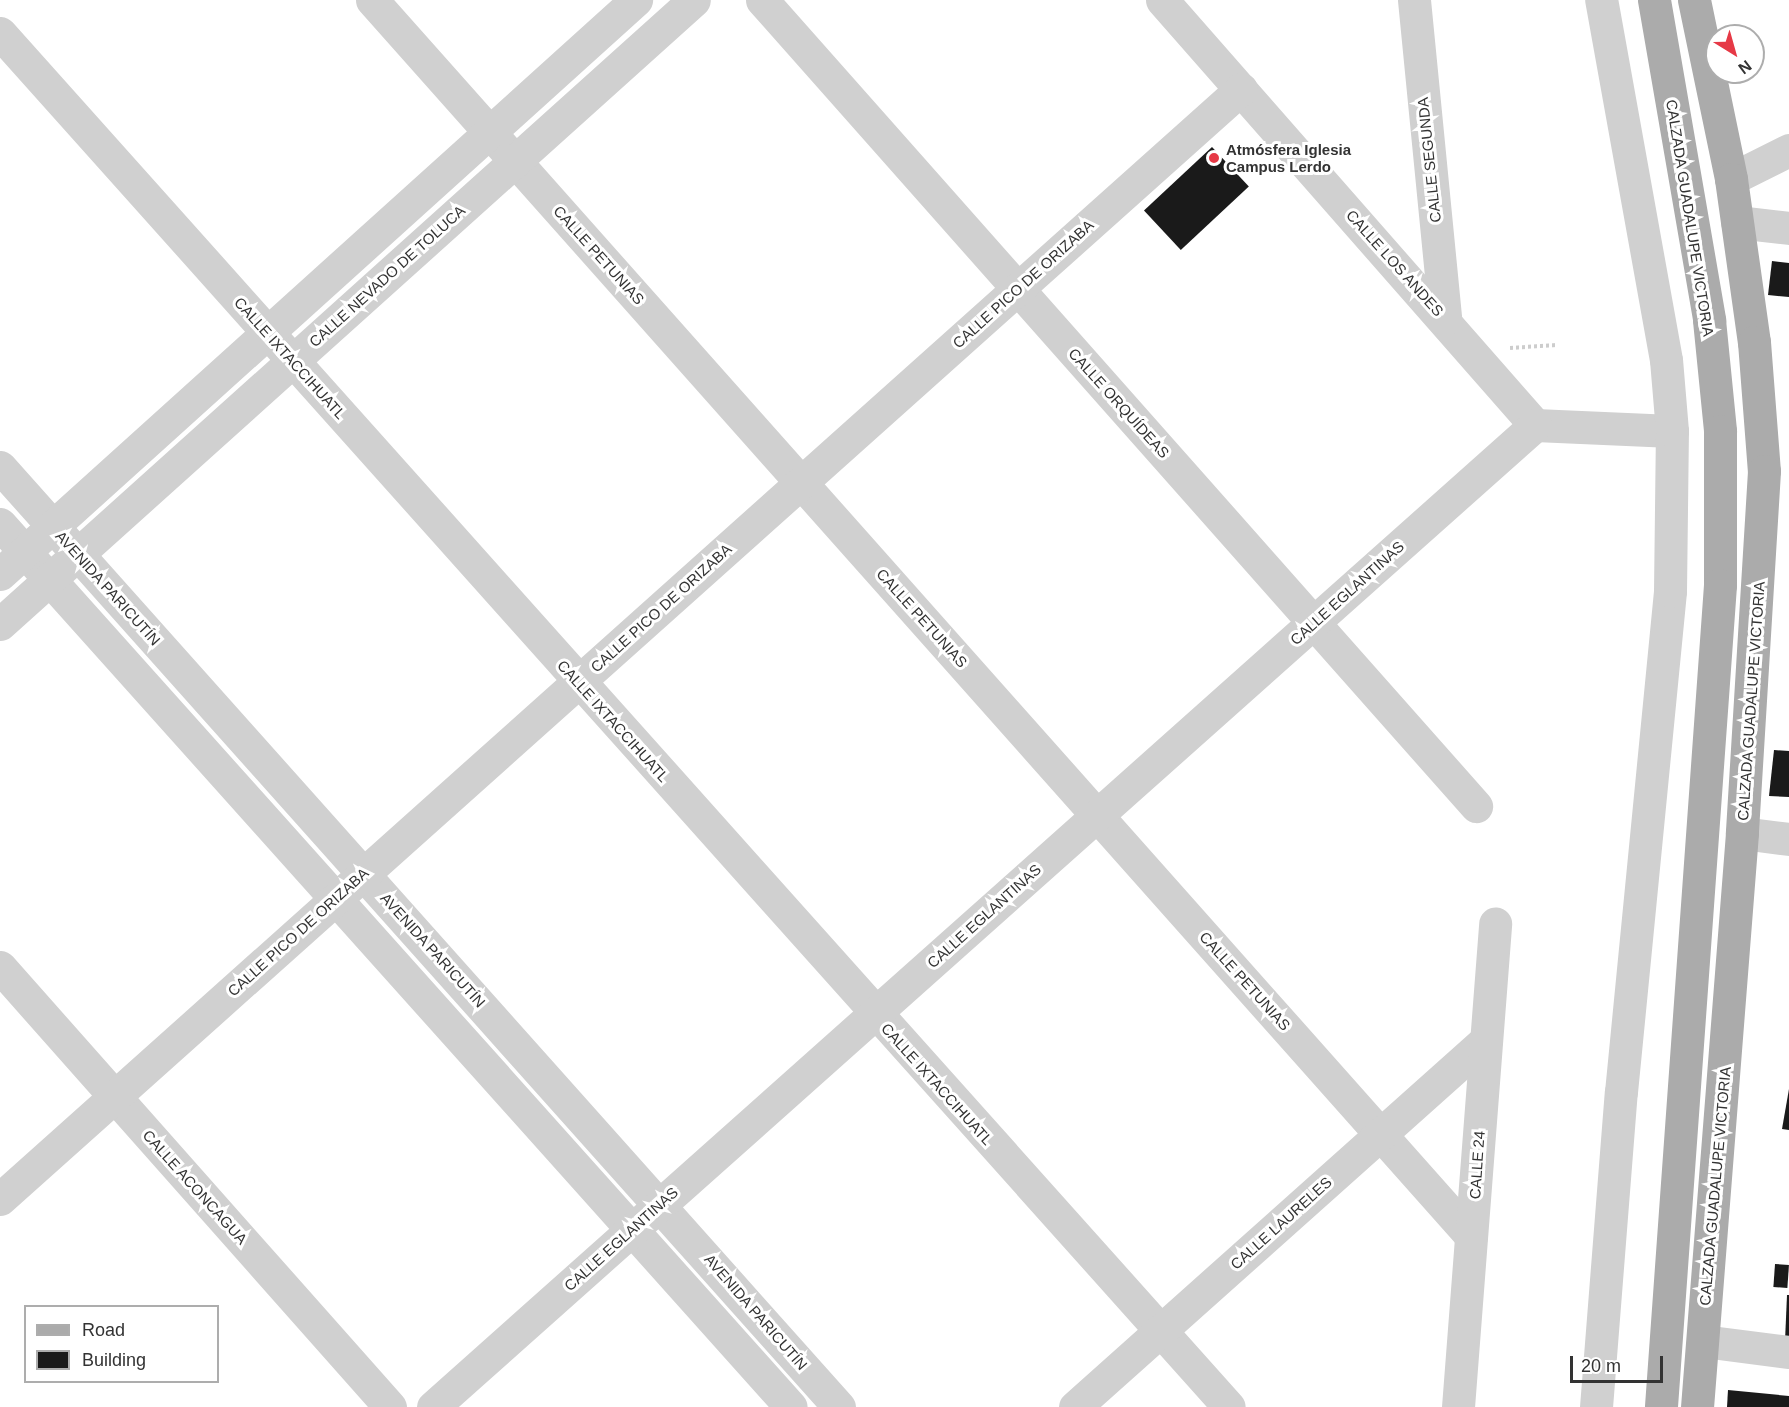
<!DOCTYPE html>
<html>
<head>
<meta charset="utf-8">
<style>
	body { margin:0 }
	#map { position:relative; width:1789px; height:1407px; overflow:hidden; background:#fff; font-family:Arial,sans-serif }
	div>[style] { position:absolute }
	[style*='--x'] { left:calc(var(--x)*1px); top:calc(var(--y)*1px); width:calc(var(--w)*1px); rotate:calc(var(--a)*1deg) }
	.building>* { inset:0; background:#1a1a1a; transform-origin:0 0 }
	.path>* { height:4px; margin-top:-2px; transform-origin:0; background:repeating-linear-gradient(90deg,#cdcdcd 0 3px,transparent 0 6px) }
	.street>* { height:33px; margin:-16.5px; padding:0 16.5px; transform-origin:16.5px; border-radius:16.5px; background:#d0d0d0 }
	.primary>* { height:33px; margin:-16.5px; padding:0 16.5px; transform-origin:16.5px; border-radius:16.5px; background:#ababab }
	.dots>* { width:16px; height:16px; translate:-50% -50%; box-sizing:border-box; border:3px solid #fff; border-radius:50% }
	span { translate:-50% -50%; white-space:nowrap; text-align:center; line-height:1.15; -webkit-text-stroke:6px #fff; paint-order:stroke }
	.poi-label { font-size:15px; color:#333; font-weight:700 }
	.left { translate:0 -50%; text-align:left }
	.street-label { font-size:15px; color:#333 }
	.legend { position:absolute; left:24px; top:1305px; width:195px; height:78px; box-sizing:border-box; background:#fff; border:2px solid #adadad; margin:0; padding:8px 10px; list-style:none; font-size:18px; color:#333 }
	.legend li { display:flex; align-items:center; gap:12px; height:30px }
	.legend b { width:30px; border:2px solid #adadad }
	.north { position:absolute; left:1705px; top:24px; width:60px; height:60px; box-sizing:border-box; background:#fff; border:2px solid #adadad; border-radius:50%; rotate:143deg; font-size:16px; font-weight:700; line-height:24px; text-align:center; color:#333 }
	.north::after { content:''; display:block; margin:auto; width:21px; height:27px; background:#e63946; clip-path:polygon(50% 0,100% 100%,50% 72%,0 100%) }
	.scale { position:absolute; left:1570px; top:1356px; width:93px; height:27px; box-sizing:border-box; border:3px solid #333; border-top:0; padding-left:8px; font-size:18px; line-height:21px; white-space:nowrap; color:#333; -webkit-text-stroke:4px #fff; paint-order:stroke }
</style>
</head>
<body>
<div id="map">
	<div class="building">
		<div style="left:1212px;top:147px;width:54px;height:93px;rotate:47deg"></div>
		<div style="clip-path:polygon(1772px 261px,1789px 263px,1789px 297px,1768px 295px)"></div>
		<div style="clip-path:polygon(1774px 750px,1789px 751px,1789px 797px,1769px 796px)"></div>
		<div style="clip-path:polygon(1789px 1089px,1789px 1130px,1782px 1129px)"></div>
		<div style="left:1775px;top:1264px;width:14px;height:23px;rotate:4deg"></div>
		<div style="clip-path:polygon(1787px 1295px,1789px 1295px,1789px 1341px,1785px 1341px)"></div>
		<div style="clip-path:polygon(1728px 1390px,1789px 1396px,1789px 1407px,1727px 1407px)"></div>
	</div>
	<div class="path">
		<div style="--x:1510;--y:348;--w:47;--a:-3.7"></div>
	</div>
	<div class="street">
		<div style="--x:372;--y:0;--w:1654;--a:48.36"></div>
		<div style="--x:762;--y:0;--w:1077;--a:48.46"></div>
		<div style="--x:1162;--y:0;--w:565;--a:48.73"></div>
		<div style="--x:1535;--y:425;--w:137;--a:2.5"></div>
		<div style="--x:1414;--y:0;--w:321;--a:84.4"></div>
		<div style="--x:0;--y:33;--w:1843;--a:48.19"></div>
		<div style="--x:1731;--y:179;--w:65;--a:-26.6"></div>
		<div style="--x:1737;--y:222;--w:52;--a:6.6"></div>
		<div style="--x:0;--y:467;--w:1260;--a:48.25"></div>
		<div style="--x:0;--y:524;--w:1185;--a:48.15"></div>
		<div style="--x:0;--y:574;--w:857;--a:-42.07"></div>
		<div style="--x:0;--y:624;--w:933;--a:-41.96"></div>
		<div style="--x:1742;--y:833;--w:47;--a:7.3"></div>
		<div style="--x:0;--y:967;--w:588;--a:48.45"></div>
		<div style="--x:0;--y:1199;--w:1665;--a:-41.81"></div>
		<div style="--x:1703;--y:1341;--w:87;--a:7.3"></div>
		<div style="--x:433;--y:1407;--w:1476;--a:-41.7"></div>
		<div style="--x:1075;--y:1407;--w:551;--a:-41.76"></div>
		<div style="--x:1458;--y:1407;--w:485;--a:-85.6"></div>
		<div style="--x:1596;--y:1407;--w:316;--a:-85.5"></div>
		<div style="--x:1621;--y:1092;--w:503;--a:-84.41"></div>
		<div style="--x:1670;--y:591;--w:160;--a:-89.3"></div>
		<div style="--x:1672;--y:431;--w:71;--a:-94.8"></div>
		<div style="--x:1666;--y:360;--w:366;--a:-100.2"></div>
	</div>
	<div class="primary">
		<div style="--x:1654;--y:0;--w:325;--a:80.2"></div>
		<div style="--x:1709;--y:320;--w:112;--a:84.3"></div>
		<div style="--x:1720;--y:431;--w:154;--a:90"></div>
		<div style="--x:1720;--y:585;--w:824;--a:94.11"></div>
		<div style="--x:1694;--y:0;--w:183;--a:78.3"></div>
		<div style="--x:1731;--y:179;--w:165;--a:82"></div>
		<div style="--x:1754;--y:342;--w:129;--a:85.6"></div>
		<div style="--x:1764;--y:471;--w:363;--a:93.5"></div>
		<div style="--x:1742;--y:833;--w:576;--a:94.48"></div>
	</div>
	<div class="dots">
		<div style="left:1214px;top:158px;background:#e63946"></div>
	</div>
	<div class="poi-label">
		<span class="left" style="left:1226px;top:158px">Atmósfera Iglesia<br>Campus Lerdo</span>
	</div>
	<div class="street-label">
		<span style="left:1429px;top:160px;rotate:-96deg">CALLE SEGUNDA</span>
		<span style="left:1690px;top:218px;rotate:81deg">CALZADA GUADALUPE VICTORIA</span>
		<span style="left:599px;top:255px;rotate:48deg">CALLE PETUNIAS</span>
		<span style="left:1395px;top:263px;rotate:48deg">CALLE LOS ANDES</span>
		<span style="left:387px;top:276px;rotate:-42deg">CALLE NEVADO DE TOLUCA</span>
		<span style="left:1023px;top:284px;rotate:-42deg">CALLE PICO DE ORIZABA</span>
		<span style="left:290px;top:358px;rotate:48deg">CALLE IXTACCIHUATL</span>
		<span style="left:1119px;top:403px;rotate:48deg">CALLE ORQUÍDEAS</span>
		<span style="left:108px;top:588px;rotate:48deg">AVENIDA PARICUTÍN</span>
		<span style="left:1347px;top:593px;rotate:-42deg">CALLE EGLANTINAS</span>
		<span style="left:661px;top:608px;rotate:-42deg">CALLE PICO DE ORIZABA</span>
		<span style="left:922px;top:618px;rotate:48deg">CALLE PETUNIAS</span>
		<span style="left:1751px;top:701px;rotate:-86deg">CALZADA GUADALUPE VICTORIA</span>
		<span style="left:613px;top:721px;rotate:48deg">CALLE IXTACCIHUATL</span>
		<span style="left:984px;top:916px;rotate:-42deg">CALLE EGLANTINAS</span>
		<span style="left:298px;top:932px;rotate:-42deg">CALLE PICO DE ORIZABA</span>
		<span style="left:433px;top:950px;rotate:48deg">AVENIDA PARICUTÍN</span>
		<span style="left:1245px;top:981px;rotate:48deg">CALLE PETUNIAS</span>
		<span style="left:937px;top:1084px;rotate:48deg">CALLE IXTACCIHUATL</span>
		<span style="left:1477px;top:1165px;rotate:-86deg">CALLE 24</span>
		<span style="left:1715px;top:1186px;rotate:-85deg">CALZADA GUADALUPE VICTORIA</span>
		<span style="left:195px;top:1187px;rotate:48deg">CALLE ACONCAGUA</span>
		<span style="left:1281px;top:1223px;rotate:-42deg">CALLE LAURELES</span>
		<span style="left:621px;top:1239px;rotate:-42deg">CALLE EGLANTINAS</span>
		<span style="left:756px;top:1312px;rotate:49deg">AVENIDA PARICUTÍN</span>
	</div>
	<ul class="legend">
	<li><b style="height:8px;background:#ababab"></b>Road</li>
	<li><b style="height:16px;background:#1a1a1a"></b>Building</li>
	</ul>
	<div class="north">N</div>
	<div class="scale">20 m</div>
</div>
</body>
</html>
